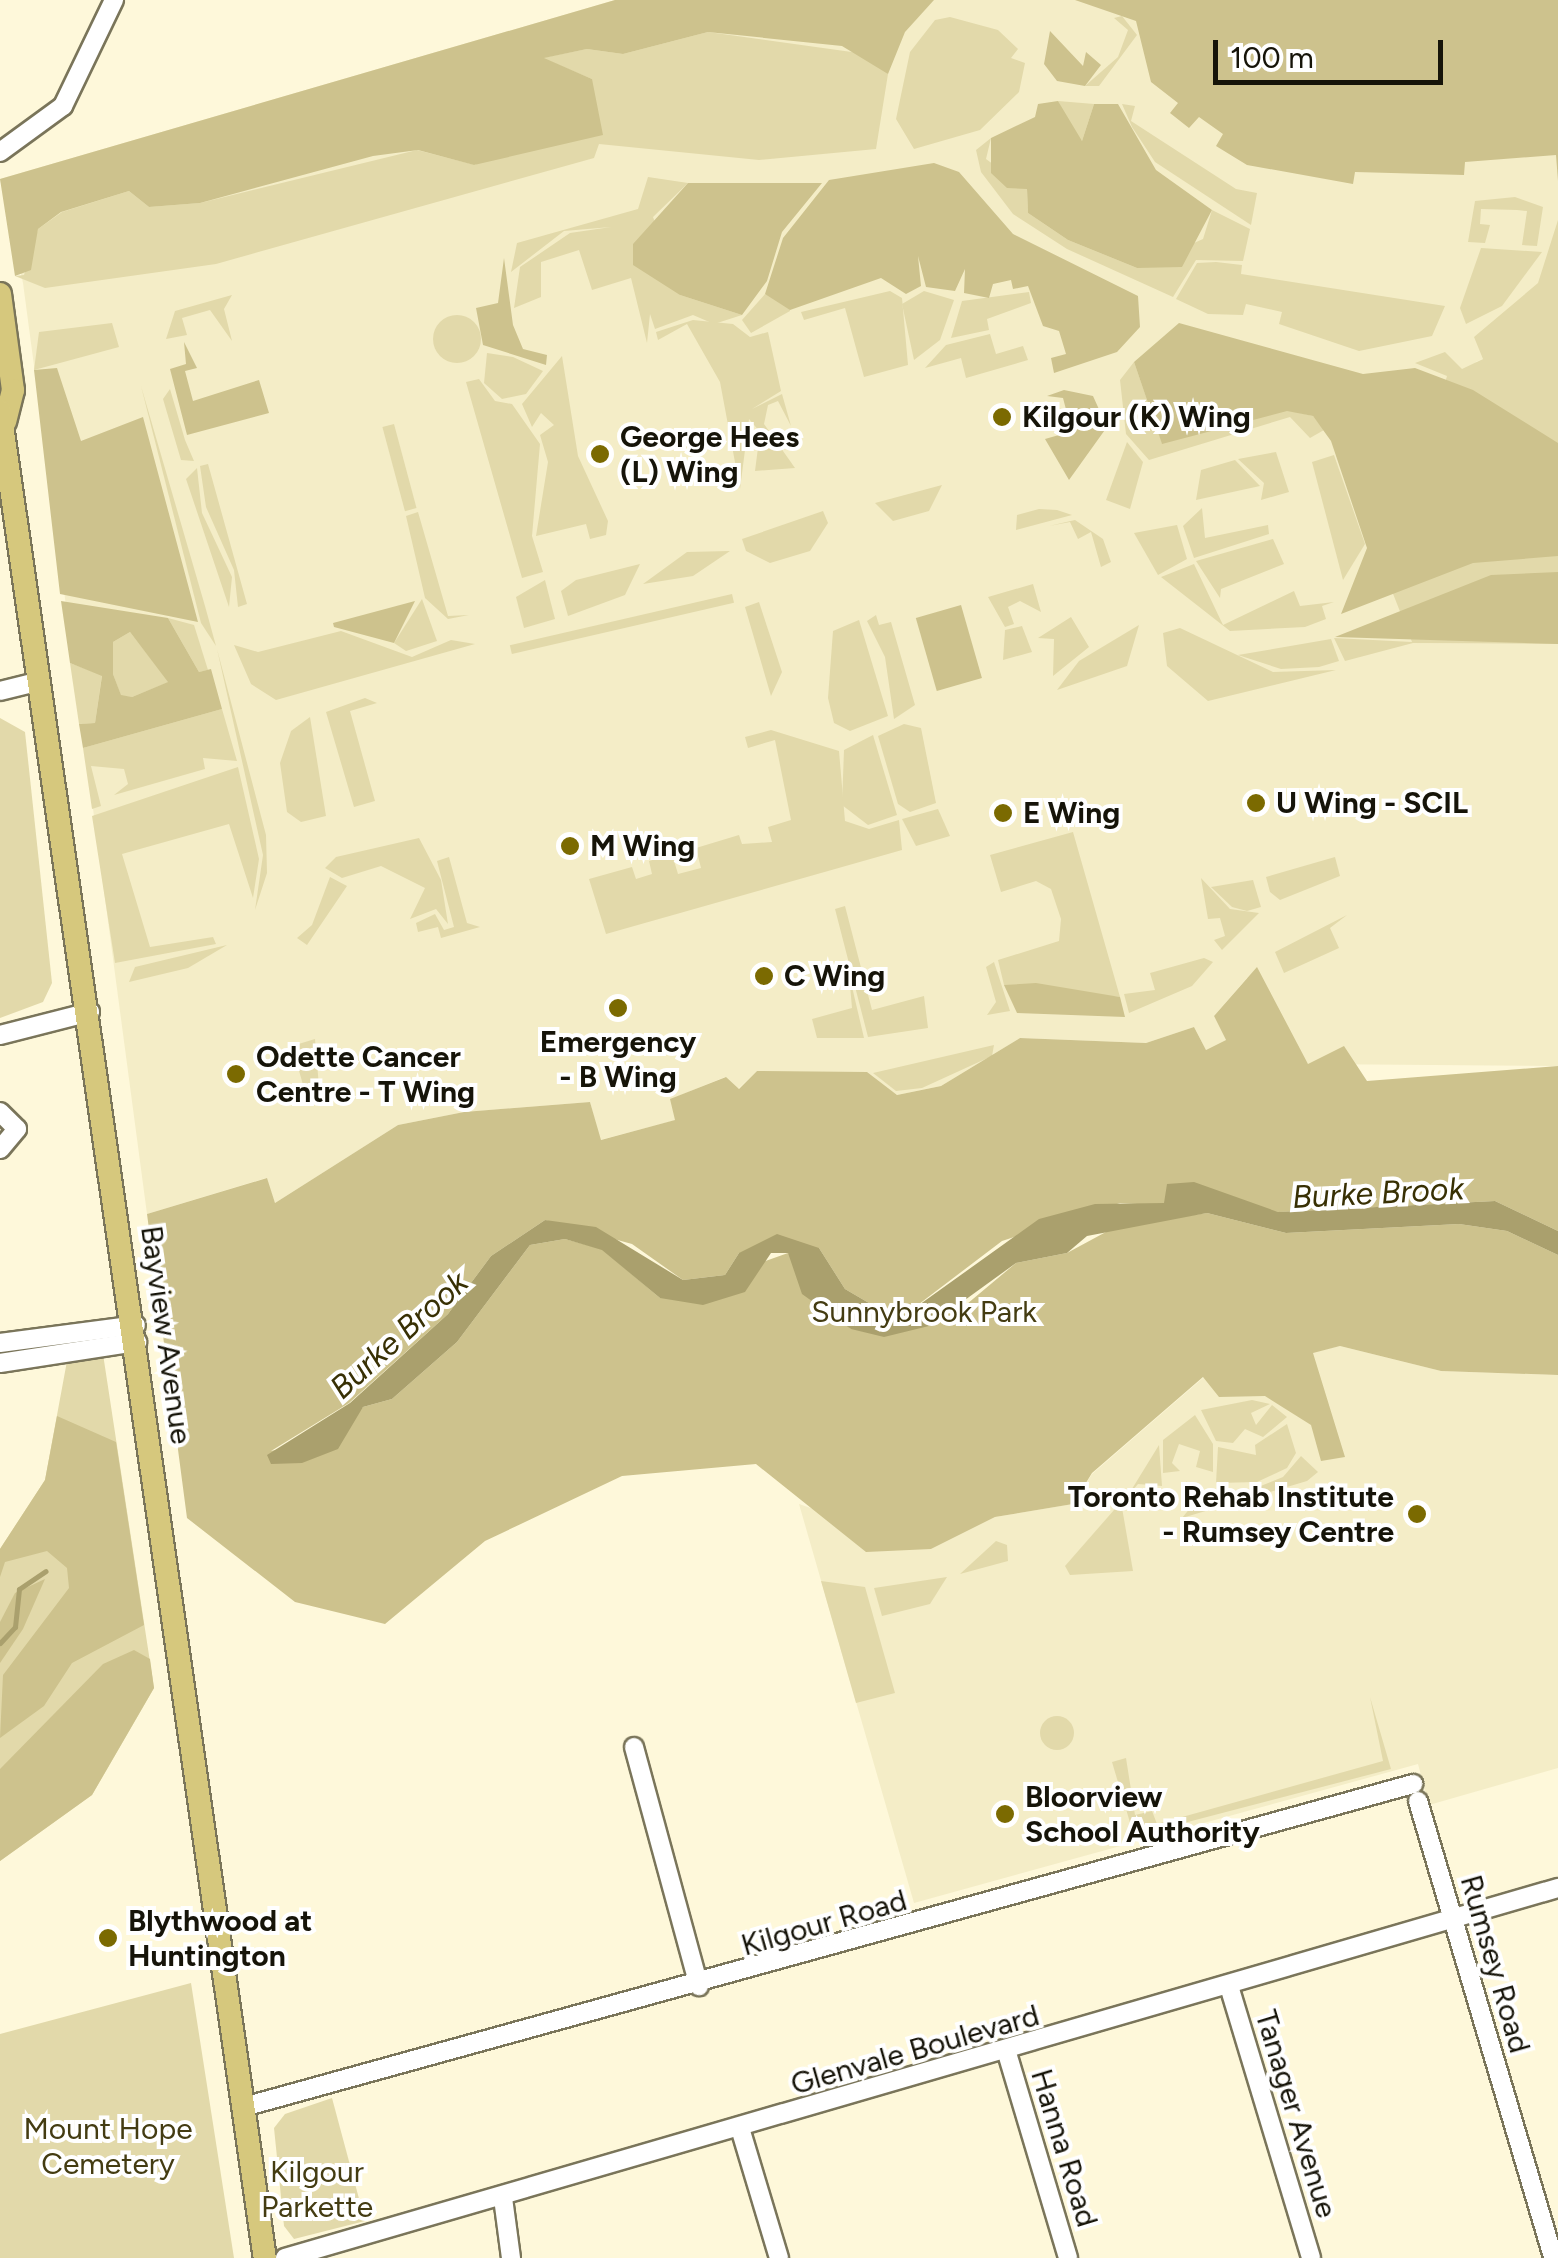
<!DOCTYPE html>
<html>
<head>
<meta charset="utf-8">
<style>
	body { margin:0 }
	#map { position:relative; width:1558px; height:2258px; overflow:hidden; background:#fef8da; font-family:Figtree,sans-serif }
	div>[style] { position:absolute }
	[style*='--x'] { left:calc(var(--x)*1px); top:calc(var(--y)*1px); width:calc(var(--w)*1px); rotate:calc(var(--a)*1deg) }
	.built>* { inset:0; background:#f4edc7 }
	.green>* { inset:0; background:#e2d9aa; transform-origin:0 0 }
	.round { border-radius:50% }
	.forest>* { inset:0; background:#cdc28d; transform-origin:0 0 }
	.water>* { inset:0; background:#aaa06d }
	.stream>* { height:5px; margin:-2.5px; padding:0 2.5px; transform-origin:2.5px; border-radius:2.5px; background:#aaa06d }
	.roads { filter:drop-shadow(2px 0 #7a755a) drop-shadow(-2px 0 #7a755a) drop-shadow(0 2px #7a755a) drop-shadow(0 -2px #7a755a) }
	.minor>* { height:18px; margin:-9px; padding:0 9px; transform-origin:9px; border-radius:9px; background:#fff }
	.major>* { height:22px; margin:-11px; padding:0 11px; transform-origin:11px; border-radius:11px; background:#d6c87d }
	.dots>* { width:28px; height:28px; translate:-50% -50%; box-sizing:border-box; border:5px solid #fff; border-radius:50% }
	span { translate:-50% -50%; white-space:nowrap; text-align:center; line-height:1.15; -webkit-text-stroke:8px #fff; paint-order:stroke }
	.poi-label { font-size:30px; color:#161409; font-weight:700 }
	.left { translate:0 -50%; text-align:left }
	.right { translate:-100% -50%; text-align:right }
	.park-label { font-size:30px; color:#443c12 }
	.street-label { font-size:30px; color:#161409 }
	.water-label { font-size:32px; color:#383004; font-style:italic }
	.scale { position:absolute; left:1213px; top:40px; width:230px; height:45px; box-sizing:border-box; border:5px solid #161409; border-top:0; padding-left:12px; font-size:30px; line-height:35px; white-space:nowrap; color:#161409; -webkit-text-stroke:8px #fff; paint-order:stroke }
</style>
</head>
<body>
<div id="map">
	<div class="built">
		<div style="clip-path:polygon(615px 0,1116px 0,1558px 155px,1558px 324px,1476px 362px,1413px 643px,1558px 644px,1558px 1066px,1308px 1064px,1247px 978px,1214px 1016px,1226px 1040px,1206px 1050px,1194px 1027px,1146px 1043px,1020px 1038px,941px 1086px,897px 1095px,875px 1080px,757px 1071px,738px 1089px,725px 1077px,671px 1099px,676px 1120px,600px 1140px,590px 1102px,464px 1112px,398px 1125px,275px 1203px,266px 1178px,147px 1214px,23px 283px,0 179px)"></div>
		<div style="clip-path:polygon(1340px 1346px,1441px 1371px,1558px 1375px,1558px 1768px,1429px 1805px,1418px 1764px,914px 1903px,799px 1504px,931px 1549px,995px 1517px,1073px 1504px,1092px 1474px,1204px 1377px)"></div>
	</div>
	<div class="green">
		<div style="clip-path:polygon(1122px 16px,1137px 35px,1099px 86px,1085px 86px,1118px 57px,1128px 30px,1114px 18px)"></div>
		<div style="clip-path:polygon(950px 17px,998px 30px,1018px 49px,1011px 58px,1025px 63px,1019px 92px,980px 130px,914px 149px,896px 119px,910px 52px,935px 20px)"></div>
		<div style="clip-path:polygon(708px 32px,866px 54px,888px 74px,876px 149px,759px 160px,599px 144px,594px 158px,216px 264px,45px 288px,15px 276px,24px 275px,38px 229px,62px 212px,129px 191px,149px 207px,200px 203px,417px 150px,475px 165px,592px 79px,542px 58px,587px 49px,623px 54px)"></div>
		<div style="clip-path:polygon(1058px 101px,1094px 104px,1082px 141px,1072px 130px)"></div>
		<div style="clip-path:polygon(1122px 104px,1135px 106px,1131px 121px,1236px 189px,1257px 193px,1251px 225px,1155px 162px,1132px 127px)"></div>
		<div style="clip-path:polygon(991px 138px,986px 159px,1027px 189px,1028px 213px,1068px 240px,1137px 268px,1203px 239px,1212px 210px,1250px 229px,1243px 261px,1196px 260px,1173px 297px,1067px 249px,1013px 214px,981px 172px,976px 150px)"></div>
		<div style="clip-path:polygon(648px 177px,688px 183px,653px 217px,680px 295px,742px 315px,714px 324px,693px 315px,655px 329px,650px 314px,647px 343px,631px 278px,592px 290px,579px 250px,541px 262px,541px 297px,514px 308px,520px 267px,570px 233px,611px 227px,564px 231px,511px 272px,517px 243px,638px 209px)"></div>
		<div style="clip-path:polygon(1515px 197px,1543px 207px,1537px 246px,1522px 245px,1527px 211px,1517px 210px,1481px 209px,1480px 224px,1490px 225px,1485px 243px,1468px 242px,1475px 201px)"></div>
		<div style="clip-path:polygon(1558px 220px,1558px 644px,1413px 643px,1345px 661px,1334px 638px,1412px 642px,1388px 581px,1447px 376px,1415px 363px,1445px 352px,1462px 369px,1483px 359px,1474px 337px,1538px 283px)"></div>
		<div style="clip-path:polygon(1481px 248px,1542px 252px,1502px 306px,1466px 324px,1460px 308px)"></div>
		<div style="clip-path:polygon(1216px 262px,1242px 265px,1241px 274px,1445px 306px,1432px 336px,1359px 351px,1279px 324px,1282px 312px,1246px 304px,1243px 315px,1208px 314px,1176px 299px,1197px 263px)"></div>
		<div style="clip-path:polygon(890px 291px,902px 298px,908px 365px,864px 377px,845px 308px,804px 320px,801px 312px)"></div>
		<div style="clip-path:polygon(924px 291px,954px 300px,940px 340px,914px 360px,902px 304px)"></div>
		<div style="clip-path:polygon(1029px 292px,1031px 303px,987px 319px,989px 330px,951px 338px,962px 301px)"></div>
		<div style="clip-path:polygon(765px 294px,788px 301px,790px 311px,751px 333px,742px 320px)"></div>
		<div style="clip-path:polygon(232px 295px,224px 309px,232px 341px,210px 310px,182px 318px,187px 335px,166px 339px,175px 311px)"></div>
		<div class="round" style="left:433px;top:315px;width:48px;height:48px"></div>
		<div style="clip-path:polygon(693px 320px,733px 324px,750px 337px,768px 332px,781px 391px,752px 409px,782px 394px,791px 426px,778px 401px,768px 405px,764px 424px,795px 468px,755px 471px,760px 432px,749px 419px,740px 489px,720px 382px,687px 324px,658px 340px,656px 332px)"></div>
		<div style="clip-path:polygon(112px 323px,119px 347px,34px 370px,39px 332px)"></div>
		<div style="clip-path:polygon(990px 334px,996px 354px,1023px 346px,1028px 360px,966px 378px,961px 358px,925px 368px,946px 345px)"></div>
		<div style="clip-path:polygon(487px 353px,513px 357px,543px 371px,526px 394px,502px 399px,484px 383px)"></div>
		<div style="clip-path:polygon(562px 356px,578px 456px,608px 521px,606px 535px,590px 539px,586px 524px,536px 536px,548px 462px,540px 435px,554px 425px,541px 413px,532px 427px,522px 404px)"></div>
		<div style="clip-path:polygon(1134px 362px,1162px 443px,1287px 410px,1313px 416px,1324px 430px,1310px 438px,1290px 417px,1149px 460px,1126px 434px,1120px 380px)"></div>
		<div style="clip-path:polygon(479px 379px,495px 401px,512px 404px,540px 444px,532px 536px,543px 572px,522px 578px,466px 382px)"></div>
		<div style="clip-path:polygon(141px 386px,205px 606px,216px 646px,201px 623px)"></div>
		<div style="clip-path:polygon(170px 389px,185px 440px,194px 461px,181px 460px,163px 399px)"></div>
		<div style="left:394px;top:424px;width:87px;height:12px;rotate:75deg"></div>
		<div style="clip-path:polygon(1127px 442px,1143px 462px,1130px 509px,1106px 500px)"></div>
		<div style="clip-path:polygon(1276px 452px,1289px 492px,1261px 500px,1264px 483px,1238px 459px)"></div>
		<div style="clip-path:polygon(1334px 455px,1365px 544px,1343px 580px,1312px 462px)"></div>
		<div style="clip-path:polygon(1235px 460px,1260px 486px,1196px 500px,1201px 470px)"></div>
		<div style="clip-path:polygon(208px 464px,247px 604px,238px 607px,234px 570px,206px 507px,200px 466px)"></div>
		<div style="clip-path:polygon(197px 468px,202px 513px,232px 577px,229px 607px,186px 479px)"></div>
		<div style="clip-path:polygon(942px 485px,929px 511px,893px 521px,875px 503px)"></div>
		<div style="clip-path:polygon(1202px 508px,1205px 538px,1268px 525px,1269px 534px,1194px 558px,1183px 526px)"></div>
		<div style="clip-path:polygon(1039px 509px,1057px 510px,1072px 515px,1016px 530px,1017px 515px)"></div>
		<div style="clip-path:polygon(823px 511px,828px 523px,810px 551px,770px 563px,746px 551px,742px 539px)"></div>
		<div style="clip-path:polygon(418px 512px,448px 616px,469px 615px,448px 619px,425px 598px,406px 516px)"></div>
		<div style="clip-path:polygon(1075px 520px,1103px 539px,1111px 562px,1101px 567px,1091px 532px,1078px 539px,1070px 522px,1049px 526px)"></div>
		<div style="clip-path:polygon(1177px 525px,1187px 559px,1158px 575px,1134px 533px)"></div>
		<div style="clip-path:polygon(1273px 539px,1284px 564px,1221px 589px,1220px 598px,1196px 561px)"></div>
		<div style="clip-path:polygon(730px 551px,693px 576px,643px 584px,687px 552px)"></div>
		<div style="clip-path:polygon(640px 564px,625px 595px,568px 616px,561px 591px,576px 580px)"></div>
		<div style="clip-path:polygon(1194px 564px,1223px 625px,1294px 591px,1300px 606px,1334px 602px,1322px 606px,1326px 619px,1305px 627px,1230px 631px,1161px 577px)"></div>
		<div style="clip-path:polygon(545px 580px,555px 619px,524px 628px,516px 597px)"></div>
		<div style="clip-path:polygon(1033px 584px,1041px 612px,1020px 601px,1008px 607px,1014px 624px,1005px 627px,988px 597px)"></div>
		<div style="left:732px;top:594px;width:9px;height:228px;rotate:77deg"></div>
		<div style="clip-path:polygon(422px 599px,437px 641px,406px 651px,394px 643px)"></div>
		<div style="clip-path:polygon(759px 602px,782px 672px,771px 696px,745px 607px)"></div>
		<div style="clip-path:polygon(876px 615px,879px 625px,891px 622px,915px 705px,894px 719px,885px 657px,867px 621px)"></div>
		<div style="clip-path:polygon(1071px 617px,1089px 647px,1053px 676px,1054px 639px,1038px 638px)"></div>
		<div style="clip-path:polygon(168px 618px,194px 625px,208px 670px,199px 672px)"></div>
		<div style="clip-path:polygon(859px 620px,888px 716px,850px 731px,834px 723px,828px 698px,833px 631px)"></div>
		<div style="clip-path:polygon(1139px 625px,1127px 666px,1057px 690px,1079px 661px)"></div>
		<div style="clip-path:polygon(1022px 626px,1032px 652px,1003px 660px,1005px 630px)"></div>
		<div style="clip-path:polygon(1180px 628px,1273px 672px,1336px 670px,1208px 701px,1167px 666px,1163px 633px)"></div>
		<div style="clip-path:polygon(341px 631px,412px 657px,451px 640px,475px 644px,276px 700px,251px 684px,234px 645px,258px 652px)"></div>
		<div style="clip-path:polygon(130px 632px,169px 682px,132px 697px,121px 696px,113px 674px,113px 642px)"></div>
		<div style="clip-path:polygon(1331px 639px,1339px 661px,1319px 667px,1281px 669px,1238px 655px)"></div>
		<div style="clip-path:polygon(217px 649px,266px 835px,267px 873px,255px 910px,263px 855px)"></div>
		<div style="clip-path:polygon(70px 663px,102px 675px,95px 723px,79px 724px)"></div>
		<div style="clip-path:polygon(365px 698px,377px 703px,350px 711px,375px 801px,354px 807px,326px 712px)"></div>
		<div style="clip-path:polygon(222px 709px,237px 761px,203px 758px,205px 769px,114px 795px,128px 784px,124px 769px,91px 766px,101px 806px,92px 809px,83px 748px)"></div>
		<div style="clip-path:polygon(310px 717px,326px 816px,301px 822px,287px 812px,280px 763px,291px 731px)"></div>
		<div style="clip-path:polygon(0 718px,25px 732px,52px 983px,43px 1002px,0 1018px)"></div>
		<div style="clip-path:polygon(904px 724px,921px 728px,936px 803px,910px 812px,898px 804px,878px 736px)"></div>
		<div style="clip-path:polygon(771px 730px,839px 751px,845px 821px,869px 829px,899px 820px,902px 850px,606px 934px,589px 879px,632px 867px,636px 879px,652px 874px,649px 861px,672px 854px,678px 874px,701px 868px,696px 848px,739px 835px,742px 844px,772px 842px,768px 827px,791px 820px,775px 740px,748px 748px,745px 737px)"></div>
		<div style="clip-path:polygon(873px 735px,897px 815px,868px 825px,842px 805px,844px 750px)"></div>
		<div style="clip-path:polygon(238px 767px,259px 859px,253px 898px,229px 824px,122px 854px,150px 947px,213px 937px,216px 944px,115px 963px,92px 816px)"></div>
		<div style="clip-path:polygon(938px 809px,950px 836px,916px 846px,902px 819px)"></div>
		<div style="clip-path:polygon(1073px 832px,1120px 997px,1004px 985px,998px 960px,1059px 941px,1061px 919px,1051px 889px,1036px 881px,1001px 892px,990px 855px)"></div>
		<div style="clip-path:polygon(419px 838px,441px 880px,448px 924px,436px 909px,410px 919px,425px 888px,381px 866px,342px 878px,325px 868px,336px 857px)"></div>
		<div style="clip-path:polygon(449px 857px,467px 923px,480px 927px,441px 938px,438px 927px,418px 932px,416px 923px,435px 914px,444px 930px,454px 927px,437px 861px)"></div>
		<div style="clip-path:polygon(1335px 857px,1340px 876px,1280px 900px,1270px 892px,1266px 877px)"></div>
		<div style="clip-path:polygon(330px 877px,347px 886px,307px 945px,297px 938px,312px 925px)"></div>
		<div style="clip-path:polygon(1201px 878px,1230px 909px,1259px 913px,1222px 950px,1214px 940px,1225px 936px,1220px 918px,1208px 919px)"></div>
		<div style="clip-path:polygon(1253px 880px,1261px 907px,1247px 911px,1232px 907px,1211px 887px)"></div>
		<div style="clip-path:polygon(845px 906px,872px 1010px,924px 996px,928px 1028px,868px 1037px,835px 909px)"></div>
		<div style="clip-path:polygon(1347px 915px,1330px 928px,1339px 948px,1284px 973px,1275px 952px)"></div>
		<div style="clip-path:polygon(227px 945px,188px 968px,129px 982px,135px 967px)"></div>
		<div style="clip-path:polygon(1204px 958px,1213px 962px,1192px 986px,1129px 1013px,1124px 994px,1155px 990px,1150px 973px)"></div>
		<div style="clip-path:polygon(994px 962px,1010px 1011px,987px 1015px,996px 1002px,986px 967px)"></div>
		<div style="clip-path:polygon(849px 974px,864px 1038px,817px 1038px,812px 1019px,852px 1008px)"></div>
		<div style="clip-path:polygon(315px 1039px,319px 1087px,309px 1106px,292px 1046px)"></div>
		<div style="clip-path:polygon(994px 1045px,992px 1056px,922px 1088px,896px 1091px,873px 1073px)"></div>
		<div style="clip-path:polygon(103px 1354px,154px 1688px,92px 1795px,0 1861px,0 1549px,45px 1480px,67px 1361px)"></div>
		<div style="clip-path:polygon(1252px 1400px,1270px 1404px,1251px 1413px,1256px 1425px,1272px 1405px,1287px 1417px,1263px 1437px,1245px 1429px,1233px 1443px,1216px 1441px,1201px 1410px)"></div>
		<div style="clip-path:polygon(1195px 1415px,1213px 1444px,1213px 1472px,1196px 1467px,1200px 1451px,1179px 1444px,1172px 1463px,1180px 1471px,1163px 1473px,1163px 1440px)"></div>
		<div style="clip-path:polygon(1287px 1424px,1296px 1453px,1287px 1468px,1257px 1482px,1216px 1483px,1218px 1447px,1256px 1455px,1255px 1445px)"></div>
		<div style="clip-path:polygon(1159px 1445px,1162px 1486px,1138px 1484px,1127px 1497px)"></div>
		<div style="clip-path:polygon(1301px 1456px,1318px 1472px,1307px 1481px,1182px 1518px,1191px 1507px,1186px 1481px,1197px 1495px,1253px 1489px,1283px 1477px)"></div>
		<div style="clip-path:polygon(1121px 1502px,1133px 1571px,1070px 1575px,1065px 1566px)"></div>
		<div style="clip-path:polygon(996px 1541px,1007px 1545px,1008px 1561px,960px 1574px)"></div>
		<div style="clip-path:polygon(947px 1577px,930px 1604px,882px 1616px,874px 1588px)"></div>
		<div style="clip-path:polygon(821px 1581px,865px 1587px,895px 1693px,856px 1703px)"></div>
		<div style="clip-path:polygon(1370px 1697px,1391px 1769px,1134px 1836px,1112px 1762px,1126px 1758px,1135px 1815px,1152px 1811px,1157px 1824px,1383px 1761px)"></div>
		<div class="round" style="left:1040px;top:1716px;width:34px;height:34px"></div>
		<div style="clip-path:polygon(191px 1983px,234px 2258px,0 2258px,0 2034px)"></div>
		<div style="clip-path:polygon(332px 2098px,365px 2221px,294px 2239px,284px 2226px,274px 2128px,285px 2114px)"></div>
	</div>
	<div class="forest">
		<div style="clip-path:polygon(615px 0,934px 0,905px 32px,888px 74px,842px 46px,708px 32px,623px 54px,587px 49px,544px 58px,592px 79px,603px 135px,474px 165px,418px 150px,373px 156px,200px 203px,149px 207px,129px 191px,61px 212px,38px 229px,31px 270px,15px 276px,0 179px)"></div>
		<div style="clip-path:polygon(1075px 0,1558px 0,1558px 181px,1556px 155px,1465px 162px,1464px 175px,1355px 172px,1353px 184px,1247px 165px,1216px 146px,1223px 134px,1199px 117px,1189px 128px,1170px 113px,1178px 103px,1151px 82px,1136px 21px)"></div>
		<div style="clip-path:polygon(1050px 31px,1083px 66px,1086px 52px,1101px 65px,1085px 86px,1057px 81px,1044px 64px)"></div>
		<div style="clip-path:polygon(1058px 101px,1082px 141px,1094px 104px,1118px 104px,1156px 170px,1212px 210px,1182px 267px,1137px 268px,1068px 240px,1028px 213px,1027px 189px,1007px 188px,991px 173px,991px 138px,1035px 117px,1038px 104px)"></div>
		<div style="clip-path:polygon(934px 163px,959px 172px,1013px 234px,1138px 296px,1140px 327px,1117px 352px,1054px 373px,1051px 358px,1066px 354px,1059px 331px,1043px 326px,1028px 286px,1013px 289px,1011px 280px,993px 284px,989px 298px,964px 293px,965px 269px,955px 291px,926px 287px,918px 256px,921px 286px,906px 294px,881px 278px,790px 310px,765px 294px,783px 238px,829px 180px)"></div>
		<div style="clip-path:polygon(688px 183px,822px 183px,782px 232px,767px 281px,742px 315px,680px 295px,633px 265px,633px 244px)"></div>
		<div style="clip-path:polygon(504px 258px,513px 325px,523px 349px,547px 355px,546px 365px,483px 345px,476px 308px,498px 303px)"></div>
		<div style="clip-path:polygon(1179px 323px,1363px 374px,1415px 368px,1473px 390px,1558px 443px,1558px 556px,1473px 563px,1341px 614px,1367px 548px,1331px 441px,1313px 416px,1287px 411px,1162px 444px,1134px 362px)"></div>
		<div style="clip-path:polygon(184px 342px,197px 368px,185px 371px,193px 401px,259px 380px,269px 413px,187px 435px,170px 369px,186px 364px)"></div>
		<div style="clip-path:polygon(57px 368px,81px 441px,143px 417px,198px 622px,60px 594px,34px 370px)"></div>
		<div style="clip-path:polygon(1064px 390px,1093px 396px,1107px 427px,1069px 480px,1045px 439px,1059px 435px,1054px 418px,1069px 421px,1063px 398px,1047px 396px)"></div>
		<div style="clip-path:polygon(1558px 572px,1558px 644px,1335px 637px,1491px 575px)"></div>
		<div style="clip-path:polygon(evenodd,61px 601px,168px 618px,199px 672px,211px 669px,222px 709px,83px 748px,79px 724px,95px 723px,102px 676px,70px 663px,61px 601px,130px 632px,168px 682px,132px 697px,121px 695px,113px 674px,113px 642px,130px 632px)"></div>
		<div style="clip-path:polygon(415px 601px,394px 643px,334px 627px,333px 623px)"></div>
		<div style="left:961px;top:605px;width:76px;height:47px;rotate:74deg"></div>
		<div style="clip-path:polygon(1257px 967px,1308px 1064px,1344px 1046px,1367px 1081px,1558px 1066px,1558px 1231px,1495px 1201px,1279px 1212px,1120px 1203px,1002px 1241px,898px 1320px,845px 1289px,819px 1248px,739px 1253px,725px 1275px,683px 1280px,632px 1244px,545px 1220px,491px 1256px,448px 1314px,349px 1403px,271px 1451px,340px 1435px,363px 1407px,392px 1399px,457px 1342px,530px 1245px,565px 1239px,602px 1249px,660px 1298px,788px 1253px,851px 1329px,961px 1309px,1016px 1263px,1067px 1253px,1117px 1226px,1207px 1213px,1286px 1233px,1459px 1224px,1507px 1231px,1558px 1255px,1558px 1375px,1441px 1371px,1340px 1346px,1313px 1353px,1345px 1457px,1321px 1461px,1311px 1425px,1265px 1396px,1219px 1397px,1203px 1377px,1092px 1473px,1073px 1504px,995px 1517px,931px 1549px,866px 1552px,756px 1464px,622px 1476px,485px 1541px,385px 1624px,295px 1602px,187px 1518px,147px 1214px,267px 1178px,275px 1203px,398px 1125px,464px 1112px,590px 1102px,601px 1140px,675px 1120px,670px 1099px,726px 1077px,739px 1089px,757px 1071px,867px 1072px,897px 1095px,941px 1086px,1020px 1038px,1146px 1043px,1194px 1027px,1206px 1050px,1226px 1040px,1214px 1016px)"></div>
		<div style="clip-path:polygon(1036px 983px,1120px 997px,1125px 1017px,1017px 1013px,1004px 985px)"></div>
		<div style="clip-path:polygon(57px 1416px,116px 1442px,144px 1625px,72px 1663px,44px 1706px,0 1738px,3px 1675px,69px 1588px,67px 1568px,47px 1551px,5px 1562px,0 1577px,0 1549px,45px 1480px)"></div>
		<div style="clip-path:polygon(45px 1579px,23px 1629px,0 1663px,0 1622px,15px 1593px)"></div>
		<div style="clip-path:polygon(134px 1650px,150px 1659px,154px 1688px,92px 1795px,0 1861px,0 1769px,103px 1664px)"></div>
	</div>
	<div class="water">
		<div style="clip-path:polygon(1194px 1182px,1278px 1212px,1495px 1201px,1558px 1231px,1558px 1255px,1507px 1231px,1459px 1224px,1286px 1233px,1207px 1213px,1087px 1236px,1067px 1253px,1016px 1263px,929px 1326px,884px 1337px,851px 1329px,802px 1294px,788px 1253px,771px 1253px,745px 1292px,703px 1305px,660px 1298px,602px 1250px,565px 1239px,530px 1245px,457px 1342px,392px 1399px,363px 1407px,338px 1449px,302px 1463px,271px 1464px,267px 1455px,350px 1403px,448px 1314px,491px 1256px,545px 1220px,596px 1227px,683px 1280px,725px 1275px,739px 1253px,777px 1234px,819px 1248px,845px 1289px,898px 1320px,1039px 1219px,1095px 1204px,1164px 1203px,1167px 1184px)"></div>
	</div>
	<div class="stream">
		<div style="--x:0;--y:1643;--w:22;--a:-47"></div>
		<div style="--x:15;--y:1627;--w:38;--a:-84"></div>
		<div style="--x:19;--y:1589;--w:32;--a:-34"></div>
	</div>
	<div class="roads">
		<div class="minor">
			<div style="--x:0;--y:152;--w:78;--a:-36.1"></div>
			<div style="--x:63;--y:106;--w:118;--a:-64.3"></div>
			<div style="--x:0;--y:691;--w:41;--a:-14"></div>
			<div style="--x:0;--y:1035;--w:93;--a:-14.3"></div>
			<div style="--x:0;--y:1112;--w:24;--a:45"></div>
			<div style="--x:17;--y:1129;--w:26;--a:130"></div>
			<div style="--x:0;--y:1343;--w:137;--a:-7.5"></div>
			<div style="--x:0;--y:1363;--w:139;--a:-8.7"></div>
			<div style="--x:634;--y:1747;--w:248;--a:74.8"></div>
			<div style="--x:1418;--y:1801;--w:477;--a:73.5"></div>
			<div style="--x:1229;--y:1986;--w:284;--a:73.2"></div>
			<div style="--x:1007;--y:2053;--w:214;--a:73.4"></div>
			<div style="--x:247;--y:2106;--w:1210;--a:-15.44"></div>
			<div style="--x:740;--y:2128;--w:136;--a:73.3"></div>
			<div style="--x:503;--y:2198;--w:61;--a:82.4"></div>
			<div style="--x:285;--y:2258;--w:1326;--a:-16.21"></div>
		</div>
		<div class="major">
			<div style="--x:0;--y:294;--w:97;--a:82.3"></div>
			<div style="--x:13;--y:390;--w:32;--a:104"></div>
			<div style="--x:0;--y:411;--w:1866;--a:81.84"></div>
		</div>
	</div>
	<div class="dots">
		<div style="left:1002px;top:417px;background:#7b6a01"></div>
		<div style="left:600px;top:454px;background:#7b6a01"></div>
		<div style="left:1256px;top:803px;background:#7b6a01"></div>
		<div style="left:1003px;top:813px;background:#7b6a01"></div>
		<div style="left:570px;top:846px;background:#7b6a01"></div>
		<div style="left:764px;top:976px;background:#7b6a01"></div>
		<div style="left:618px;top:1008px;background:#7b6a01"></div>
		<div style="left:236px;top:1074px;background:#7b6a01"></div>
		<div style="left:1417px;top:1514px;background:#7b6a01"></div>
		<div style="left:1005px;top:1814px;background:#7b6a01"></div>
		<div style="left:108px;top:1938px;background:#7b6a01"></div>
	</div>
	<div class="poi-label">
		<span class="left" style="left:1022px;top:417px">Kilgour (K) Wing</span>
		<span class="left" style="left:620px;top:454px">George Hees<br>(L) Wing</span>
		<span class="left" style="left:1276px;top:803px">U Wing - SCIL</span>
		<span class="left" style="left:1023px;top:813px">E Wing</span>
		<span class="left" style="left:590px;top:846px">M Wing</span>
		<span class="left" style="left:784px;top:976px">C Wing</span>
		<span style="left:618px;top:1059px">Emergency<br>- B Wing</span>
		<span class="left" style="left:256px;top:1074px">Odette Cancer<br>Centre - T Wing</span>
		<span class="right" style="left:1394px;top:1514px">Toronto Rehab Institute<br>- Rumsey Centre</span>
		<span class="left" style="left:1025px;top:1814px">Bloorview<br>School Authority</span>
		<span class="left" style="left:128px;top:1938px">Blythwood at<br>Huntington</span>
	</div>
	<div class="park-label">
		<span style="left:924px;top:1312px">Sunnybrook Park</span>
		<span style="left:108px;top:2146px">Mount Hope<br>Cemetery</span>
		<span style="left:317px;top:2189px">Kilgour<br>Parkette</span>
	</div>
	<div class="street-label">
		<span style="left:166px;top:1335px;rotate:82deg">Bayview Avenue</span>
		<span style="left:824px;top:1923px;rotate:-16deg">Kilgour Road</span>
		<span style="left:1495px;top:1964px;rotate:74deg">Rumsey Road</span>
		<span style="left:915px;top:2050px;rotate:-16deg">Glenvale Boulevard</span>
		<span style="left:1296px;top:2114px;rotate:73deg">Tanager Avenue</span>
		<span style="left:1064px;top:2148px;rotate:73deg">Hanna Road</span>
	</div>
	<div class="water-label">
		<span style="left:1378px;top:1193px;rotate:-3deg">Burke Brook</span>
		<span style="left:399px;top:1335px;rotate:-42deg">Burke Brook</span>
	</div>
	<div class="scale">100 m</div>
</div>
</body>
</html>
